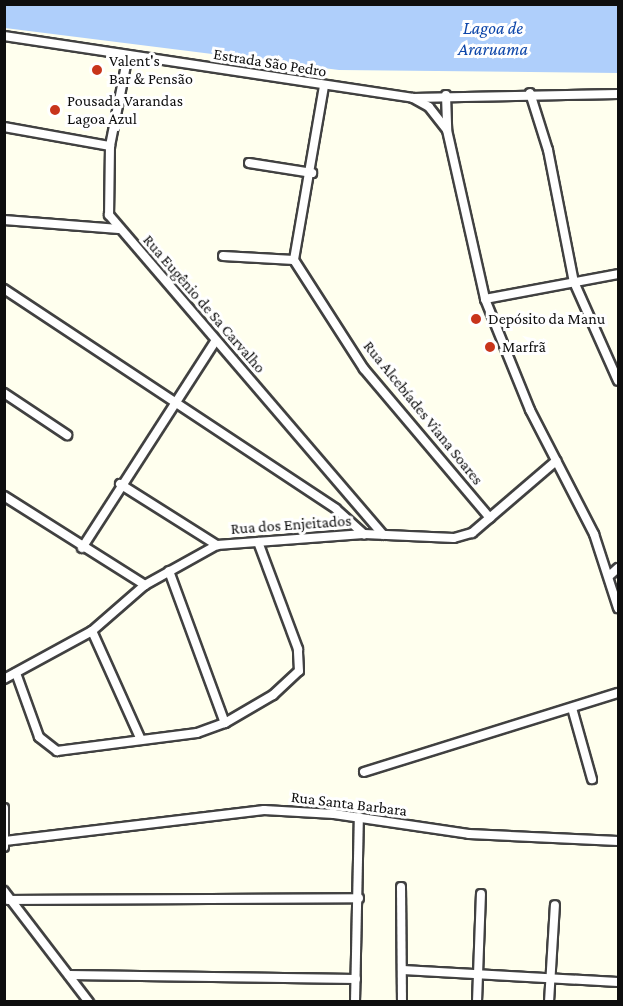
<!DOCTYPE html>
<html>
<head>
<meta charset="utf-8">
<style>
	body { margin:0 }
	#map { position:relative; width:623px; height:1006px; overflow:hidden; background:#ffe; font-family:"Crimson Pro",serif }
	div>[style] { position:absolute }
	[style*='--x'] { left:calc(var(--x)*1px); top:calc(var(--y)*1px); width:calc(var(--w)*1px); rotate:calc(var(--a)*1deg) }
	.water>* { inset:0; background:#afcffb }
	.roads { filter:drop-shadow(2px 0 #414141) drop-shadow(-2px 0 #414141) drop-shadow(0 2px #414141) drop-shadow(0 -2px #414141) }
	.minor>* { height:8px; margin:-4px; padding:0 4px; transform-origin:4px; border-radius:4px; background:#fff }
	.dots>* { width:16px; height:16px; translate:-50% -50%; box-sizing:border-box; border:3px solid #fff; border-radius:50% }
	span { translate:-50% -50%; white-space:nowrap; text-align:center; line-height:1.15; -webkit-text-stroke:6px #fff; paint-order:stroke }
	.poi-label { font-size:16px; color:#0e0e0e }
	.left { translate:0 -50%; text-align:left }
	.street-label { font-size:16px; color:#0e0e0e }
	.water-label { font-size:18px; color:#0d46a9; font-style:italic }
	.frame { position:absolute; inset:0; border:6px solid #0e0e0e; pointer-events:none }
</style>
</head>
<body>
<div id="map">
	<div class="water">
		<div style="clip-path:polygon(5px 4px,618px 5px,618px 73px,339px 70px,5px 28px)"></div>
	</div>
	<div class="roads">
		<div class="minor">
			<div style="--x:4;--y:36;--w:414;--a:8.6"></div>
			<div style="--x:413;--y:98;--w:18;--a:29"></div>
			<div style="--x:429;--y:107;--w:29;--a:52"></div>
			<div style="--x:128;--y:55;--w:93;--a:101.2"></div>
			<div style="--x:110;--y:146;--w:69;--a:90.8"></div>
			<div style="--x:109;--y:215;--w:421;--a:49.4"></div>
			<div style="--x:324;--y:86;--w:177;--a:99.8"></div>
			<div style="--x:294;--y:260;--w:130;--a:57.3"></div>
			<div style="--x:364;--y:369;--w:195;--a:49.8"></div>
			<div style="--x:530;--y:93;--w:60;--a:72.5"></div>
			<div style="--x:548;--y:150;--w:135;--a:78.9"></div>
			<div style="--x:574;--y:282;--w:108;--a:66"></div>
			<div style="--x:446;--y:95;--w:35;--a:88"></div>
			<div style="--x:447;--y:130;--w:173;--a:77.3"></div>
			<div style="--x:485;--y:299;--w:120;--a:67.9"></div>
			<div style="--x:530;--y:410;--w:140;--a:62.7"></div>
			<div style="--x:594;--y:534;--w:78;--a:72"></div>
			<div style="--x:413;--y:98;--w:205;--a:-1.1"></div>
			<div style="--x:4;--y:127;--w:108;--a:10.2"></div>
			<div style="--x:249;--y:163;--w:64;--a:9"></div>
			<div style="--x:4;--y:220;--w:115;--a:4.5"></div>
			<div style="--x:223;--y:256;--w:71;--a:3.2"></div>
			<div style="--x:4;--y:289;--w:398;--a:33.5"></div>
			<div style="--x:336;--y:509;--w:38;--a:42"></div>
			<div style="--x:485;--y:299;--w:135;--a:-10.6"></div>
			<div style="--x:4;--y:393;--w:76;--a:33.7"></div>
			<div style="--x:120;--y:484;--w:115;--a:32.2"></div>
			<div style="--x:4;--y:496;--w:167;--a:32.3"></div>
			<div style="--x:82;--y:548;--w:247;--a:-57.2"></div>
			<div style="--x:169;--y:571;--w:162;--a:69.8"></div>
			<div style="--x:609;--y:576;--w:12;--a:-42"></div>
			<div style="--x:92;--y:631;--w:117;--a:65.8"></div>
			<div style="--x:16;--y:673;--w:68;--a:70.2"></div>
			<div style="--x:39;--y:737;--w:23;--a:38"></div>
			<div style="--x:57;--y:751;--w:141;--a:-7.3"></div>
			<div style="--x:197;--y:733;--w:30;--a:-20"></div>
			<div style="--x:225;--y:723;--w:56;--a:-30.3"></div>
			<div style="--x:273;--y:695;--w:35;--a:-43"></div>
			<div style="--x:299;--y:671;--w:22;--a:-93"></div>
			<div style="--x:298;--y:649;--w:114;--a:-110.5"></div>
			<div style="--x:4;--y:679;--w:100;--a:-28.6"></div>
			<div style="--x:92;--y:631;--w:70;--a:-41"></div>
			<div style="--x:145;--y:585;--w:82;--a:-29.1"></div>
			<div style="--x:217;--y:545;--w:147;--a:-4.3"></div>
			<div style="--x:364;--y:534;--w:90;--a:2.5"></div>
			<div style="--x:454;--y:538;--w:19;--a:-16"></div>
			<div style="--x:472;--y:533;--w:111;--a:-40.6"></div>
			<div style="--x:572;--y:708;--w:74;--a:74.3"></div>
			<div style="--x:364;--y:772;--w:266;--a:-17.3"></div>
			<div style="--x:4;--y:808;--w:39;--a:90"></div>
			<div style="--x:5;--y:841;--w:261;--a:-6.8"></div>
			<div style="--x:264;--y:810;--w:70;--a:3.3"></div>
			<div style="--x:334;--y:814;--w:136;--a:8.4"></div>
			<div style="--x:469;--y:834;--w:149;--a:2.7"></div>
			<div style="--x:401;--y:887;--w:115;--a:89.5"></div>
			<div style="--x:4;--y:891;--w:140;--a:52.6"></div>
			<div style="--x:8;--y:900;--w:351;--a:-0.3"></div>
			<div style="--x:403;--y:970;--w:215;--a:3.2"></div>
			<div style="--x:69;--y:975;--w:287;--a:0.8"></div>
			<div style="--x:355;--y:1002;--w:185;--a:-88.8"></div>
			<div style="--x:477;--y:1002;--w:108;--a:-87.9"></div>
			<div style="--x:549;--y:1002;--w:97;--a:-86.5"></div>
		</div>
	</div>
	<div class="dots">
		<div style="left:97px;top:70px;background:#c8351b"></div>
		<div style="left:55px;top:110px;background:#c8351b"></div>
		<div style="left:476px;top:319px;background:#c8351b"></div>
		<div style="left:490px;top:347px;background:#c8351b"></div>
	</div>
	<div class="poi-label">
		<span class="left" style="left:109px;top:70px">Valent's<br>Bar &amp; Pensão</span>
		<span class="left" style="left:67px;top:110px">Pousada Varandas<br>Lagoa Azul</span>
		<span class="left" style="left:488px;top:319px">Depósito da Manu</span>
		<span class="left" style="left:502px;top:347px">Marfrã</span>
	</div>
	<div class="street-label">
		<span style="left:270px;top:63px;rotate:9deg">Estrada São Pedro</span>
		<span style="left:204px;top:304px;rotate:49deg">Rua Eugênio de Sa Carvalho</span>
		<span style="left:423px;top:413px;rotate:51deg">Rua Alcebíades Viana Soares</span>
		<span style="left:291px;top:525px;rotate:-4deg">Rua dos Enjeitados</span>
		<span style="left:349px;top:804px;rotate:7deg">Rua Santa Barbara</span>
	</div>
	<div class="water-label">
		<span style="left:493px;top:39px">Lagoa de<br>Araruama</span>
	</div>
	<div class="frame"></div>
</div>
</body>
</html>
